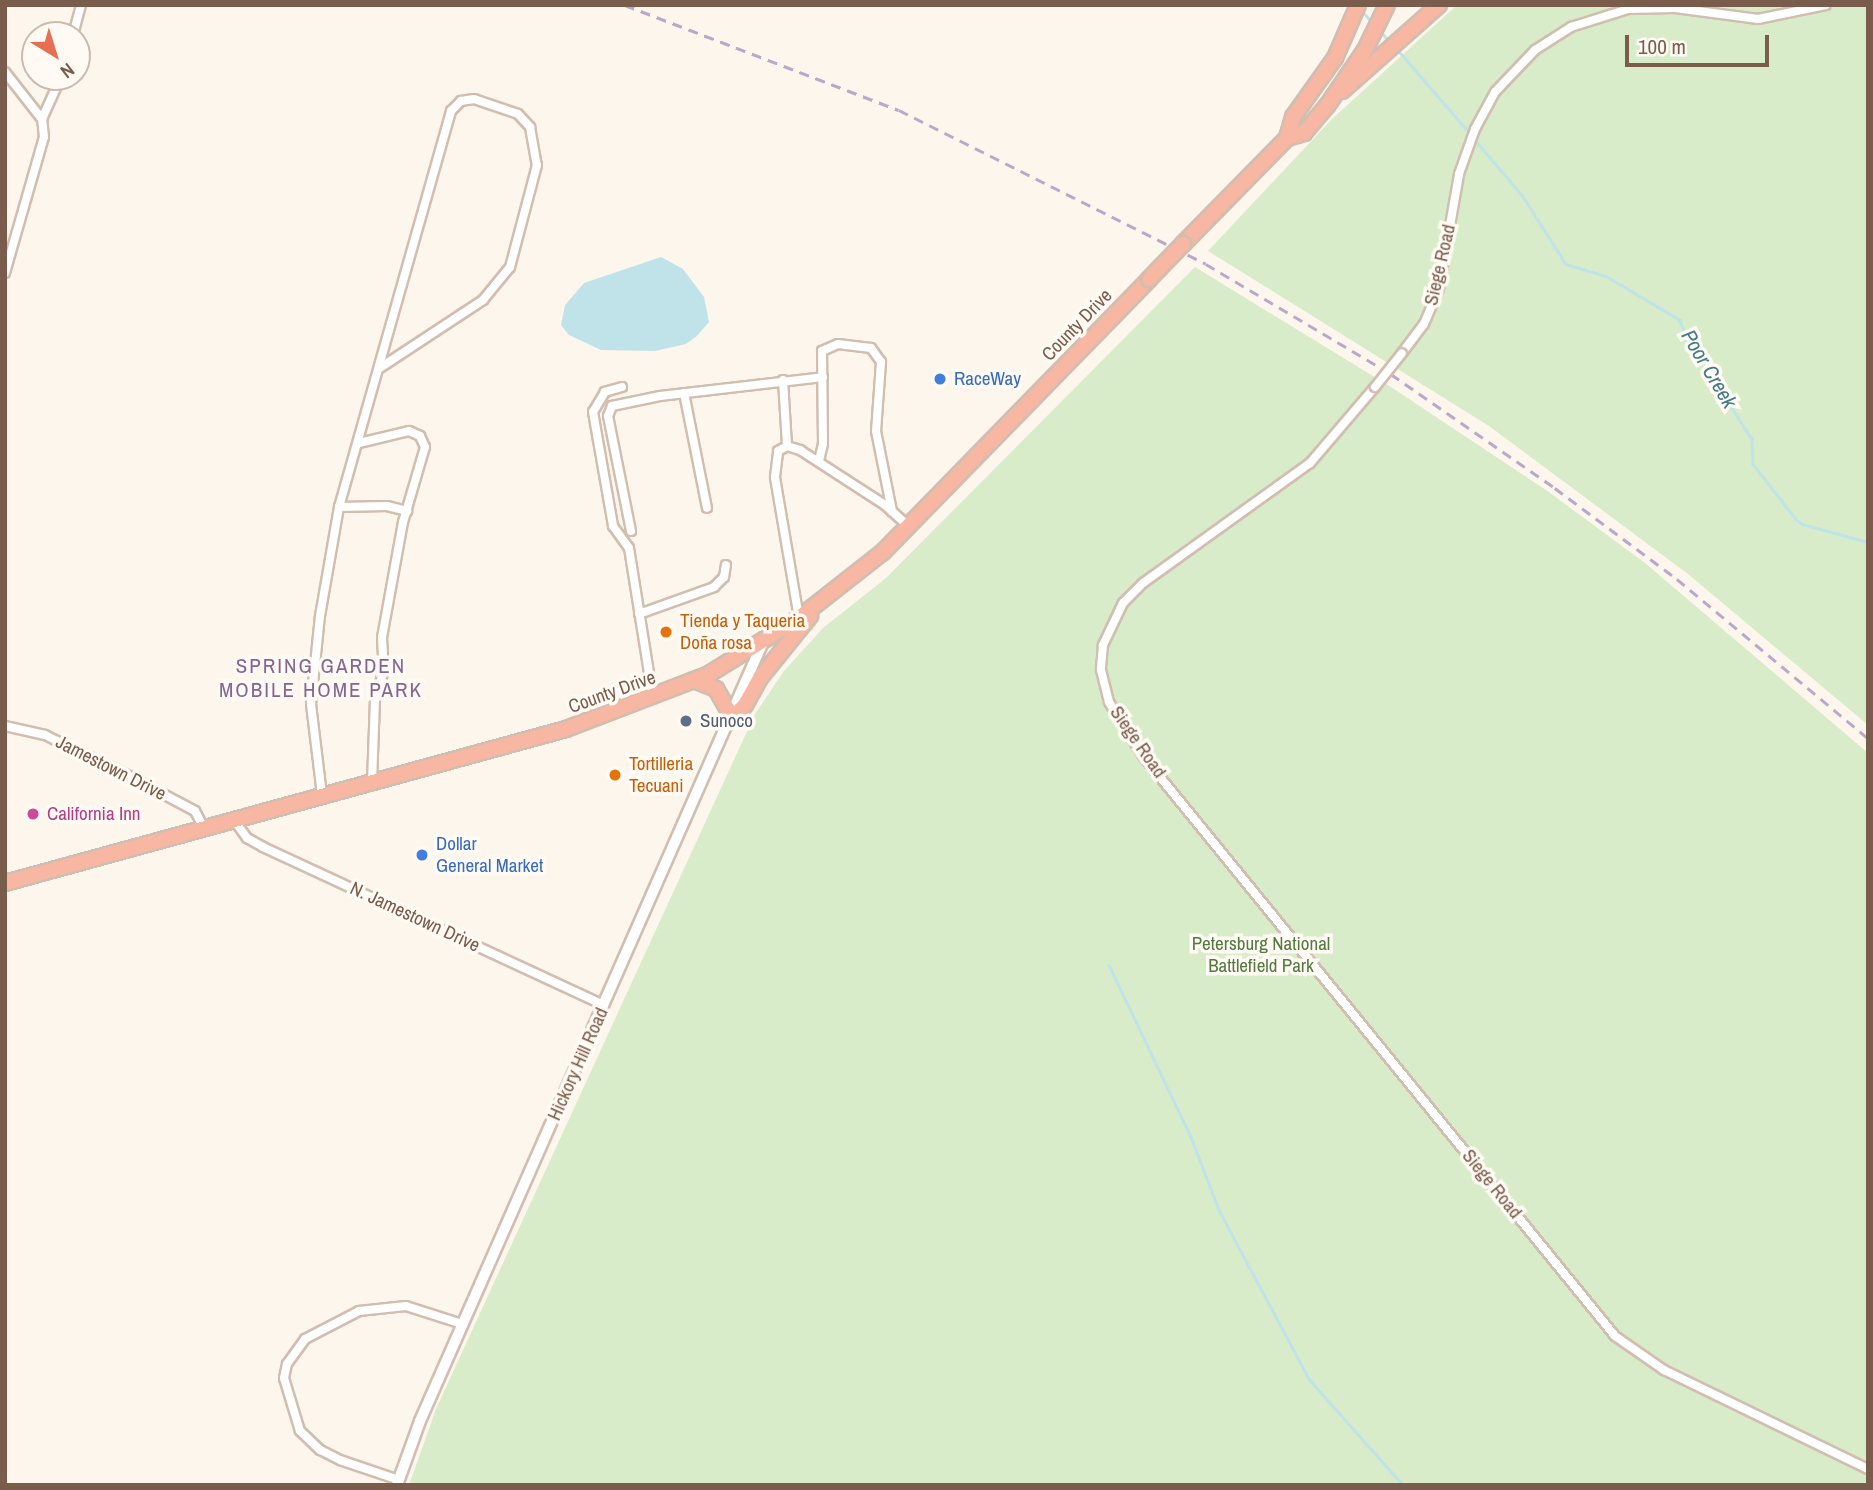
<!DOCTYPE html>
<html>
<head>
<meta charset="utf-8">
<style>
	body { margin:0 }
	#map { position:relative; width:1873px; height:1490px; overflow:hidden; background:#fdf6ec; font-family:"Archivo Narrow",sans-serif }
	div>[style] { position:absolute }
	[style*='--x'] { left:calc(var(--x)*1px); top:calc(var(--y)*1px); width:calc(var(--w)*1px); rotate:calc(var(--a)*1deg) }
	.green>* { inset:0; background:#d8ecc9 }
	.water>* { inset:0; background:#bfe3e8 }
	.stream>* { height:2.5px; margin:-1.25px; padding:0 1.25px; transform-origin:1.25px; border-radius:1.25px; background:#bfe3e8 }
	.roads { filter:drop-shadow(2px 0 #d1beb0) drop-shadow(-2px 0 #d1beb0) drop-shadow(0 2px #d1beb0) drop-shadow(0 -2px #d1beb0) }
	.street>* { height:8px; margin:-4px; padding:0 4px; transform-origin:4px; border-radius:4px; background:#fff }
	.secondary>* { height:10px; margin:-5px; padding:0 5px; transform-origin:5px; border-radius:5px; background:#fff }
	.highway>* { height:14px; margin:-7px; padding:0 7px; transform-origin:7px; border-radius:7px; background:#f7b7a3 }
	.rail>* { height:2.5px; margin-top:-1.25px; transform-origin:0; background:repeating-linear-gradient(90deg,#b9a8c9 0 10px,transparent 0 17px) }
	.bridges { filter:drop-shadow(2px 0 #d1beb0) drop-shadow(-2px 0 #d1beb0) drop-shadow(0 2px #d1beb0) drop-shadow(0 -2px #d1beb0) }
	.street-bridge>* { height:8px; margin:-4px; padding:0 4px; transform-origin:4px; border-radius:4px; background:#fff }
	.highway-bridge>* { height:14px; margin:-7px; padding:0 7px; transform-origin:7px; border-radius:7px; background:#f7b7a3 }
	.dots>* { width:19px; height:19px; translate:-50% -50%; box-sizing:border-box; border:4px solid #fffaf3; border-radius:50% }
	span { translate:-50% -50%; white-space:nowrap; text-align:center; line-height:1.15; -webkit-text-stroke:7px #fffaf3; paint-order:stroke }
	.street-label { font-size:19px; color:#7a5c4d }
	.shop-label { font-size:19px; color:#366cbe }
	.left { translate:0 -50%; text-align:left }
	.food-label { font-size:19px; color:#c56008 }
	.service-label { font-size:19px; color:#4e5e75 }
	.hotel-label { font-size:19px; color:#b23c85 }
	.park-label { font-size:19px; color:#537a41 }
	.water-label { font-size:21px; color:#437c86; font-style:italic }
	.neighbourhood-label { font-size:21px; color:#846695; letter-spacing:2px }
	.frame { position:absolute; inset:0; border:7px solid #7a5c4d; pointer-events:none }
	.north { position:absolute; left:21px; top:21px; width:70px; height:70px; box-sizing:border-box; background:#fffaf3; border:2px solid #cabbb1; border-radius:50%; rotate:142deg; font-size:19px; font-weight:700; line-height:28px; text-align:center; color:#7a5c4d }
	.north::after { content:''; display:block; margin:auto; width:24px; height:32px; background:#e76f51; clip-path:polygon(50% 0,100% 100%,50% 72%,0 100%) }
	.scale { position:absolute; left:1625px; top:35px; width:144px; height:32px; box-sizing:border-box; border:4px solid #7a5c4d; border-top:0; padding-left:9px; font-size:21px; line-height:24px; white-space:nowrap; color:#7a5c4d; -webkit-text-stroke:5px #fffaf3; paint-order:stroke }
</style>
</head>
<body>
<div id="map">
	<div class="green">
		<div style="clip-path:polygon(1457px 5px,1868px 5px,1868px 725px,1688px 574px,1489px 426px,1208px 251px,1331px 120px)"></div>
		<div style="clip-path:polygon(1195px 267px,1391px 387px,1546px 490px,1645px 563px,1868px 753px,1868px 1485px,409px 1485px,436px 1409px,755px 714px,784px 671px,823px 628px,886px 578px)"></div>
	</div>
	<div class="water">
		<div style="clip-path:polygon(661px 257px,683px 269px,704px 297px,709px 322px,697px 336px,686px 344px,655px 351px,601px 350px,569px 335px,561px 325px,565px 305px,584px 283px)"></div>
	</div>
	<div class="stream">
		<div style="--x:1365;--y:14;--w:8;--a:50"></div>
		<div style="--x:1383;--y:34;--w:11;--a:49"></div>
		<div style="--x:1398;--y:50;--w:107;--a:49.2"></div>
		<div style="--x:1476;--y:141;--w:71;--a:49.6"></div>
		<div style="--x:1522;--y:195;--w:82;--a:57.5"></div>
		<div style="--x:1566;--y:264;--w:42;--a:16.7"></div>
		<div style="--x:1606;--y:276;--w:86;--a:30.7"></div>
		<div style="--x:1680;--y:320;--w:21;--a:71"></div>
		<div style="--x:1687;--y:340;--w:35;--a:50"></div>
		<div style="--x:1710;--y:367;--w:10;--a:79"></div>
		<div style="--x:1712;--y:377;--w:74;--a:57.2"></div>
		<div style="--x:1752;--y:439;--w:25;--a:88"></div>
		<div style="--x:1753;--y:464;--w:68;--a:52.1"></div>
		<div style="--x:1795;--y:518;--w:9;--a:41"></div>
		<div style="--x:1802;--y:524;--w:68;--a:15.3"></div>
		<div style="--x:1109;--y:965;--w:191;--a:64.5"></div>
		<div style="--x:1191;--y:1137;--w:80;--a:68.9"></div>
		<div style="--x:1220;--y:1212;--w:189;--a:61.9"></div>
		<div style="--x:1309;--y:1379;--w:142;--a:48.4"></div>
	</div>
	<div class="roads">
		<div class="street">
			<div style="--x:73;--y:35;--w:31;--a:-75"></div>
			<div style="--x:5;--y:72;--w:60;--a:51.8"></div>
			<div style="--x:5;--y:273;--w:141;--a:-74"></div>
			<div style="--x:44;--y:137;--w:18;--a:-96"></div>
			<div style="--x:42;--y:119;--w:46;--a:-65.7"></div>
			<div style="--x:1402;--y:353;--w:36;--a:-53"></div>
			<div style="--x:1424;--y:324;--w:39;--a:-67"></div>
			<div style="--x:1439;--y:288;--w:116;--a:-80"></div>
			<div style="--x:1459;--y:174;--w:48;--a:-70.4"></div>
			<div style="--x:1475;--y:129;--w:42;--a:-61.6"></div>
			<div style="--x:1495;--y:92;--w:58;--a:-46.4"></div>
			<div style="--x:1535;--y:50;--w:43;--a:-32.6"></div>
			<div style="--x:1571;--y:27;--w:60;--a:-17.5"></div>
			<div style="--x:1628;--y:9;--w:47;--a:-1.2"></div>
			<div style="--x:1675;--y:8;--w:84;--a:7.5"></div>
			<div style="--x:1758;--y:19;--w:69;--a:-11.6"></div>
			<div style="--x:783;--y:380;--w:66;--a:86.5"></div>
			<div style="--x:622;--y:387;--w:18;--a:164"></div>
			<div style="--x:605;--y:392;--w:23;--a:121"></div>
			<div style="--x:593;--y:412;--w:116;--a:80"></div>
			<div style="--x:613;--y:526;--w:27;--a:54"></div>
			<div style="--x:629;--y:548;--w:152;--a:80.9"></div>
			<div style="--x:1375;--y:387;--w:100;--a:130.5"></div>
			<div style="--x:1310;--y:463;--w:206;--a:144.3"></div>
			<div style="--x:1143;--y:583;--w:28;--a:135"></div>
			<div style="--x:1123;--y:603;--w:47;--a:115.5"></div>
			<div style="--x:1103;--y:645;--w:25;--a:95"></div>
			<div style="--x:1101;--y:670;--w:33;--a:76"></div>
			<div style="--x:1109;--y:702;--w:64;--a:57.8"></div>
			<div style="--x:1143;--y:756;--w:748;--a:50.86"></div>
			<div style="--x:1615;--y:1336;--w:60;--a:34.8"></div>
			<div style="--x:1664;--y:1370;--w:227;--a:25.9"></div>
			<div style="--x:684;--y:393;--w:117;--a:78.7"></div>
			<div style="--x:359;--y:443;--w:51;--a:-13.5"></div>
			<div style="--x:409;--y:431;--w:12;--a:24"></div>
			<div style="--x:420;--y:436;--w:12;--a:66"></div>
			<div style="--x:425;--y:447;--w:78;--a:106.3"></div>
			<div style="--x:403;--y:522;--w:117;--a:100.3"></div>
			<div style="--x:382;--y:637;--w:33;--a:87"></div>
			<div style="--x:384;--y:670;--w:31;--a:107"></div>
			<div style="--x:375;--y:700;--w:81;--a:92.1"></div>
			<div style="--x:819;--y:461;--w:17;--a:-77"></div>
			<div style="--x:823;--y:444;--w:93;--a:-90.6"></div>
			<div style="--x:822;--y:351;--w:17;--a:-24"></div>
			<div style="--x:838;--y:344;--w:33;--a:7"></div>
			<div style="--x:871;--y:348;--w:17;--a:54"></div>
			<div style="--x:881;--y:362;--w:69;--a:94.1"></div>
			<div style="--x:876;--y:431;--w:82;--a:78.7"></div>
			<div style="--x:339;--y:507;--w:48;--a:-1.2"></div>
			<div style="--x:387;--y:506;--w:21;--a:14"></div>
			<div style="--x:631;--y:531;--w:117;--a:-101.3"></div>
			<div style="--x:608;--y:416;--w:11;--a:-68"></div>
			<div style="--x:612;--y:406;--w:49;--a:-11.8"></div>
			<div style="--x:660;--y:396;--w:164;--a:-6.6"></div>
			<div style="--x:639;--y:614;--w:80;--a:-19.8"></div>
			<div style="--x:714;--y:587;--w:14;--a:-45"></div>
			<div style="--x:724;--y:577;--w:12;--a:-81"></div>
			<div style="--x:799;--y:618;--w:143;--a:-99.7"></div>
			<div style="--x:775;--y:477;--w:26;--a:-83"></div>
			<div style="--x:778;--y:451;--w:10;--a:-29"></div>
			<div style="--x:787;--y:446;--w:14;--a:17"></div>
			<div style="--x:800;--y:450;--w:101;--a:32.9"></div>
			<div style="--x:885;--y:505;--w:31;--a:42"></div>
			<div style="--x:5;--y:726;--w:41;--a:12.7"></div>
			<div style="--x:45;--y:735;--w:98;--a:26"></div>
			<div style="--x:133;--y:778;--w:70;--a:28"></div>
			<div style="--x:195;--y:811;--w:19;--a:62"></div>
			<div style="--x:322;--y:795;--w:92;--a:-96.9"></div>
			<div style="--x:311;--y:704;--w:88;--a:-84.2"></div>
			<div style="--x:320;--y:616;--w:111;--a:-80.1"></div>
			<div style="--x:339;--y:507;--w:412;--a:-74.2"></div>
			<div style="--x:451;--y:111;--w:14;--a:-45"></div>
			<div style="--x:461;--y:101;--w:13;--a:-9"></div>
			<div style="--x:474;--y:99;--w:46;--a:18.8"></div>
			<div style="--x:518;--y:114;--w:18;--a:47"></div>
			<div style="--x:530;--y:127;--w:39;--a:80"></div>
			<div style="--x:537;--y:165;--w:106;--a:104.8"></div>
			<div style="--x:510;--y:267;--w:43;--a:129.3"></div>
			<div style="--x:483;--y:300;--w:123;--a:146.6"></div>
			<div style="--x:234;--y:820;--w:22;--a:54"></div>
			<div style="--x:247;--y:838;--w:18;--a:29"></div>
			<div style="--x:263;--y:847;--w:376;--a:24.9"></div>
			<div style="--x:399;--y:1480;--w:62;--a:-161.3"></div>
			<div style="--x:340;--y:1460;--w:22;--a:-153"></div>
			<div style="--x:320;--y:1450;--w:28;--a:-136"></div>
			<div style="--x:300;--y:1431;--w:55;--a:-106.8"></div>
			<div style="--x:284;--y:1378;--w:14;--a:-78"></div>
			<div style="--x:287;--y:1364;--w:31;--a:-54"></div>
			<div style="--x:305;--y:1339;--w:61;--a:-27.4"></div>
			<div style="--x:359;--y:1311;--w:47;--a:-6.1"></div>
			<div style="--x:406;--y:1306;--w:59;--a:17.8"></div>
		</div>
		<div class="secondary">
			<div style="--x:397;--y:1485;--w:68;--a:-70.2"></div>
			<div style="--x:420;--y:1421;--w:849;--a:-66.24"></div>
		</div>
		<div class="highway">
			<div style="--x:1342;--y:91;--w:130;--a:-41.6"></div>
			<div style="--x:1287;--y:138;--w:22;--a:-74"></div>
			<div style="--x:1293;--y:117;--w:72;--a:-54.6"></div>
			<div style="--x:1335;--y:58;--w:58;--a:-66.5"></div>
			<div style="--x:1183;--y:244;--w:148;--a:-45.5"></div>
			<div style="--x:1287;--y:138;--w:18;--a:-16"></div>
			<div style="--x:1304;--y:133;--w:35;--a:-50"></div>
			<div style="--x:1327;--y:106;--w:68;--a:-55.8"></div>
			<div style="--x:1365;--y:50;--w:50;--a:-63.9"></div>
			<div style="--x:694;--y:680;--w:24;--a:22"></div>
			<div style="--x:716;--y:689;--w:30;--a:60"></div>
			<div style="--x:727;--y:723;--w:25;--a:-45"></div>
			<div style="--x:745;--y:705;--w:31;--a:-61"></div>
			<div style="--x:760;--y:678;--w:80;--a:-51.1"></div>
			<div style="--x:5;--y:883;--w:582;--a:-15.35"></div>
			<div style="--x:566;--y:729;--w:153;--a:-21"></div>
			<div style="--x:709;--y:674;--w:106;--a:-31.9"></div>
			<div style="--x:799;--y:618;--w:107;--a:-38.2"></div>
			<div style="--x:883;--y:552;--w:381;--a:-45.7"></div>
		</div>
	</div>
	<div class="rail">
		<div style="--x:625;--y:5;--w:293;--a:21"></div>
		<div style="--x:899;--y:110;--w:343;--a:26.6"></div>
		<div style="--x:1206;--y:264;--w:215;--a:30.7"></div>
		<div style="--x:1391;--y:374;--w:200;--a:34.8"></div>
		<div style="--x:1555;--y:488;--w:152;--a:36.7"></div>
		<div style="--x:1677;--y:579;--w:249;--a:39.8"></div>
	</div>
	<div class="bridges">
		<div class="street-bridge">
			<div style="--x:1375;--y:387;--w:43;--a:-51.5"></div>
		</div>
		<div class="highway-bridge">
			<div style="--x:1149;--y:279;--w:49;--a:-45.8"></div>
		</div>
	</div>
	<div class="dots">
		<div style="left:940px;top:379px;background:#3f7fe0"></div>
		<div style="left:666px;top:632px;background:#e8710a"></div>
		<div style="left:686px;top:721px;background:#5c6f8a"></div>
		<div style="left:615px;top:775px;background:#e8710a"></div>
		<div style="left:33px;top:814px;background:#d1479c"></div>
		<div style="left:422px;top:855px;background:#3f7fe0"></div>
	</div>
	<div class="street-label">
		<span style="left:1440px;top:265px;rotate:-77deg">Siege Road</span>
		<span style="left:1077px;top:325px;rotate:-46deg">County Drive</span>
		<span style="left:612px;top:692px;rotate:-20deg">County Drive</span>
		<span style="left:1138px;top:742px;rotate:55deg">Siege Road</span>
		<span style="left:111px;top:768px;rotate:27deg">Jamestown Drive</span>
		<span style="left:415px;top:917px;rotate:25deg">N. Jamestown Drive</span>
		<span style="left:578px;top:1064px;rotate:-66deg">Hickory Hill Road</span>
		<span style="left:1492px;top:1184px;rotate:51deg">Siege Road</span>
	</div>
	<div class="shop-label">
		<span class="left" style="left:954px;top:379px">RaceWay</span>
		<span class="left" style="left:436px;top:855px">Dollar<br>General Market</span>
	</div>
	<div class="food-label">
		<span class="left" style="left:680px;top:632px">Tienda y Taqueria<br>Doña rosa</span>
		<span class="left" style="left:629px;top:775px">Tortilleria<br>Tecuani</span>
	</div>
	<div class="service-label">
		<span class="left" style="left:700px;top:721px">Sunoco</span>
	</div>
	<div class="hotel-label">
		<span class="left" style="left:47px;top:814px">California Inn</span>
	</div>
	<div class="park-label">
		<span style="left:1261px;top:955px">Petersburg National<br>Battlefield Park</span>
	</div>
	<div class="water-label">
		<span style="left:1709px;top:369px;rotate:59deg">Poor Creek</span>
	</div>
	<div class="neighbourhood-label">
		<span style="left:321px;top:678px">SPRING GARDEN<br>MOBILE HOME PARK</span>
	</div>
	<div class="frame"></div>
	<div class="north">N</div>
	<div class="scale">100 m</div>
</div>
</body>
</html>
